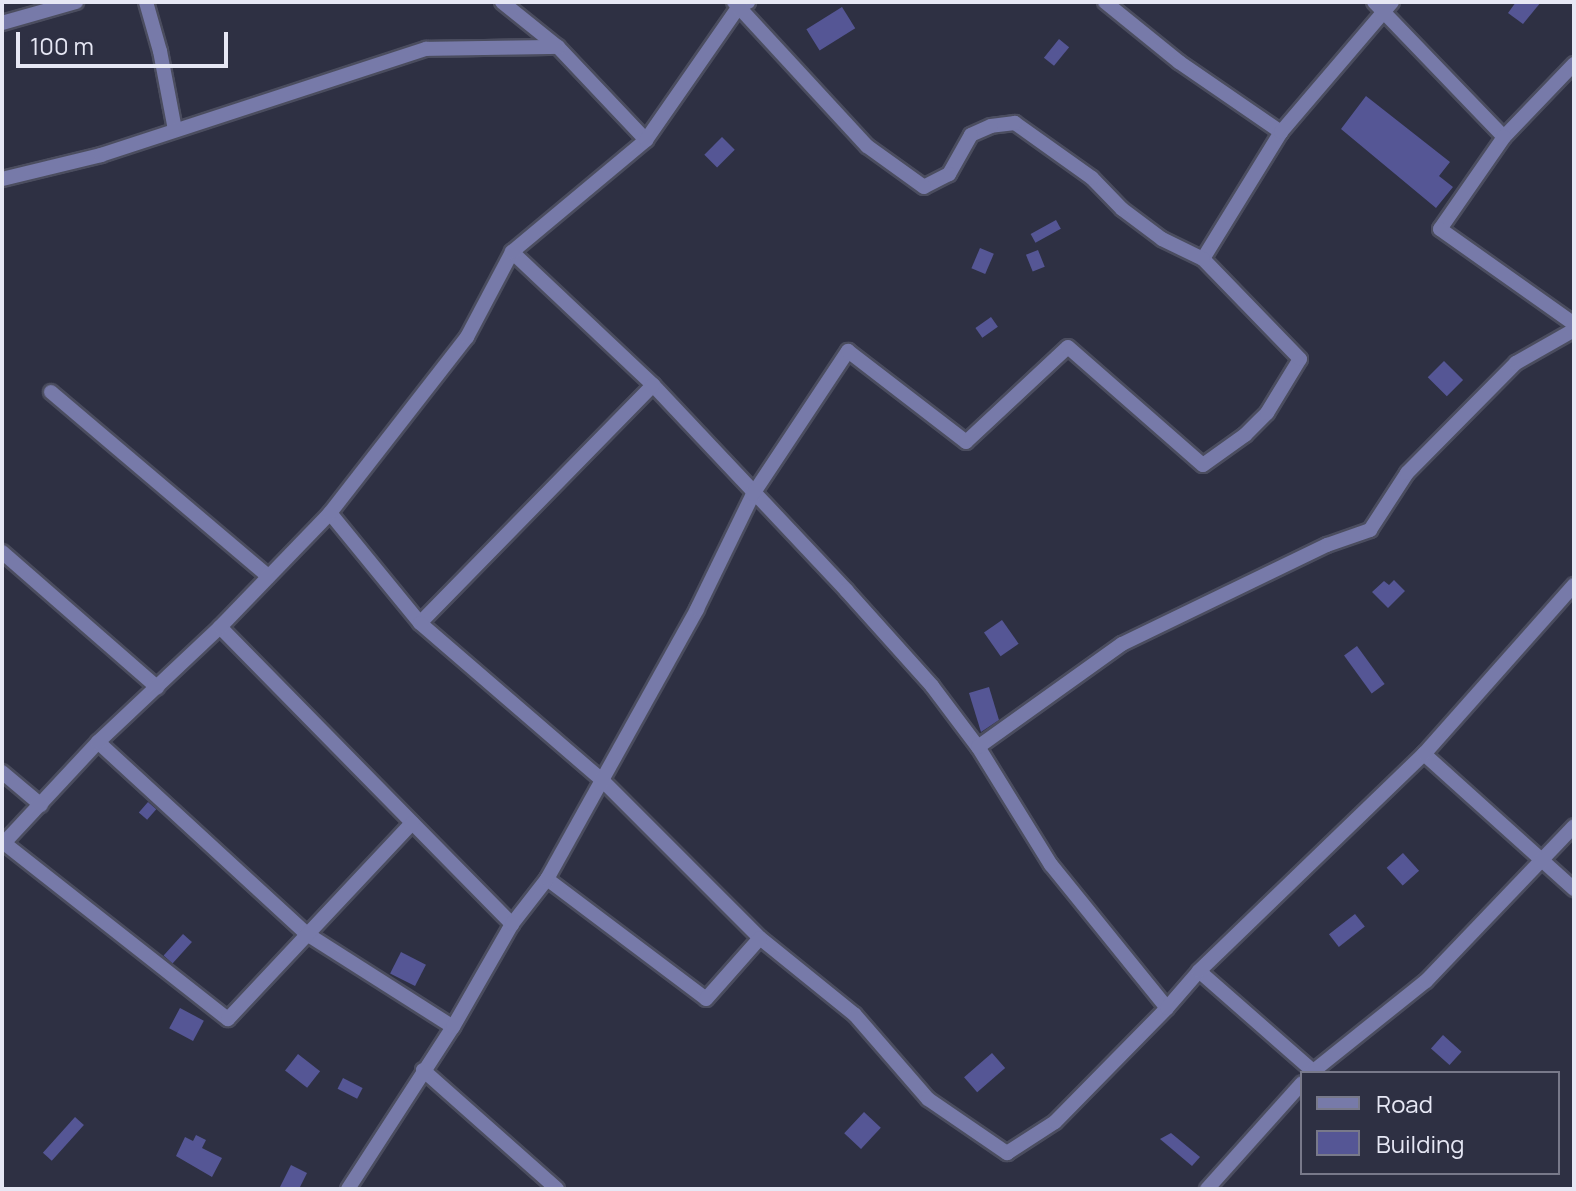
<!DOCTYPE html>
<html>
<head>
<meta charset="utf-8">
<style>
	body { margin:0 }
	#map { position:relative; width:1576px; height:1191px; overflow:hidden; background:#2e3043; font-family:Manrope,sans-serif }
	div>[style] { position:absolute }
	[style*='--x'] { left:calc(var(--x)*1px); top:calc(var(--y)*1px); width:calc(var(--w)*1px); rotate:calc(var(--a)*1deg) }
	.building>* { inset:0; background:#555695; transform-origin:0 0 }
	.roads { filter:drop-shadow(2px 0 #4b4d5f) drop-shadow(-2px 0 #4b4d5f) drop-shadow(0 2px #4b4d5f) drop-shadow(0 -2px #4b4d5f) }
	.minor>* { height:14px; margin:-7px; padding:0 7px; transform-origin:7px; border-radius:7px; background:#777aa9 }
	span { translate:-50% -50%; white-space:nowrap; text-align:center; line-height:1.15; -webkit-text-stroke:6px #2e3043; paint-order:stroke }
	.frame { position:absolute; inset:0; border:4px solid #e6e7f4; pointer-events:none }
	.legend { position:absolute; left:1300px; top:1071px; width:260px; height:104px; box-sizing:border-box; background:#2e3043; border:2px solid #78798a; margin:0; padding:10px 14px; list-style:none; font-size:24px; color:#e6e7f4 }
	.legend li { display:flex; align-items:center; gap:16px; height:40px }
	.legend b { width:40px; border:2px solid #78798a }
	.scale { position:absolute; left:16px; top:32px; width:212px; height:36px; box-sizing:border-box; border:4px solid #e6e7f4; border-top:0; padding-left:10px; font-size:24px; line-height:28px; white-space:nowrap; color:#e6e7f4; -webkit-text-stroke:6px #2e3043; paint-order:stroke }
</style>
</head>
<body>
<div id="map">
	<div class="building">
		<div style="clip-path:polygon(1516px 2px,1541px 2px,1523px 24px,1508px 13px)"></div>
		<div style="left:842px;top:7px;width:25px;height:42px;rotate:58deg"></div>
		<div style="left:1059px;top:39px;width:13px;height:24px;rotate:39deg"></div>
		<div style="clip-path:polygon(1366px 96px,1450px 162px,1439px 176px,1453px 187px,1436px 208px,1341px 129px)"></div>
		<div style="left:722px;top:137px;width:18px;height:25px;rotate:45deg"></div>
		<div style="left:1056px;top:220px;width:10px;height:29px;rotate:61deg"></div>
		<div style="left:980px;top:248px;width:15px;height:22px;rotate:23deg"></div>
		<div style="left:1038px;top:250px;width:18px;height:13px;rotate:68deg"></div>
		<div style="left:991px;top:317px;width:12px;height:19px;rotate:55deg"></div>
		<div style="left:1444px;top:361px;width:27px;height:23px;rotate:45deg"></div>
		<div style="clip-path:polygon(1394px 580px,1405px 591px,1388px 608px,1372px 592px,1384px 581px,1389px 585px)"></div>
		<div style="left:1002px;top:620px;width:29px;height:22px;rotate:55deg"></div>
		<div style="left:1357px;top:646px;width:47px;height:16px;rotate:54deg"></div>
		<div style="clip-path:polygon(989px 687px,999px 720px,981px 732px,969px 693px)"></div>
		<div style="left:148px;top:802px;width:11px;height:14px;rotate:41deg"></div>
		<div style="left:1403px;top:853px;width:24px;height:22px;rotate:48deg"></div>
		<div style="left:1355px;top:914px;width:16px;height:33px;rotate:52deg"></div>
		<div style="left:183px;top:934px;width:12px;height:29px;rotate:42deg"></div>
		<div style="left:401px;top:952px;width:28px;height:24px;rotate:27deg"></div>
		<div style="left:180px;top:1008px;width:27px;height:23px;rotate:28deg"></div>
		<div style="left:1443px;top:1035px;width:25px;height:18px;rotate:42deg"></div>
		<div style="left:992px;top:1053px;width:20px;height:37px;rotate:49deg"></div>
		<div style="left:298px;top:1054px;width:28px;height:21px;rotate:38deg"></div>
		<div style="left:343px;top:1078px;width:22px;height:12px;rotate:27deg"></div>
		<div style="left:864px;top:1112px;width:23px;height:29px;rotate:43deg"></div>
		<div style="left:75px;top:1117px;width:12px;height:48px;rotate:42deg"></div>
		<div style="clip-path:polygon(1171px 1133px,1200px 1157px,1192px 1166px,1160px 1139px)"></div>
		<div style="clip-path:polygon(196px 1135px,206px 1140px,202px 1148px,222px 1158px,212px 1177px,176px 1156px,185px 1137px,193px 1141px)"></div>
		<div style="clip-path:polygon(291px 1165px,307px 1173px,299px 1189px,279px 1189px)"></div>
	</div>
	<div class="roads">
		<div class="minor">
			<div style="--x:146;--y:2;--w:51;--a:74.1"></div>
			<div style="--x:160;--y:51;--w:80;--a:79.2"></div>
			<div style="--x:502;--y:2;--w:72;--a:38.8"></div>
			<div style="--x:558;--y:47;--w:128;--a:46.6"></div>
			<div style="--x:1105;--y:2;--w:95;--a:39"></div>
			<div style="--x:1179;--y:62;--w:124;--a:34.5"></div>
			<div style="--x:1281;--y:132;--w:149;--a:121.6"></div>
			<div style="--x:1374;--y:2;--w:187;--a:46.1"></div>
			<div style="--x:2;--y:23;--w:77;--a:-15.8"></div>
			<div style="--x:1574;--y:64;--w:101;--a:133.8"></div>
			<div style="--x:1504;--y:137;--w:112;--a:124.8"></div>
			<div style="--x:1440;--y:229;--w:164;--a:35.3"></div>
			<div style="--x:1281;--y:132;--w:171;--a:-49.5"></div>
			<div style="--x:2;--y:179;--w:102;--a:-13.6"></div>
			<div style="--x:101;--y:155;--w:342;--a:-18.1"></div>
			<div style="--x:426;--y:49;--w:132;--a:-0.9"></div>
			<div style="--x:512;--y:252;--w:194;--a:43.3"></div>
			<div style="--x:653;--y:385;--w:282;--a:46.7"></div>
			<div style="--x:846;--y:590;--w:129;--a:48.1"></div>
			<div style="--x:932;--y:686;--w:76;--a:53"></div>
			<div style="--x:51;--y:392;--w:285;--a:40.3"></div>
			<div style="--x:330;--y:513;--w:142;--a:50.7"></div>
			<div style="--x:420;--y:623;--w:333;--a:-45.6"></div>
			<div style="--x:2;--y:552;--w:206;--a:41.1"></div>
			<div style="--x:420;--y:623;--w:240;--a:40.8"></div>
			<div style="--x:602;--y:780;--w:223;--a:45"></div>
			<div style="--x:760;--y:938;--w:122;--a:39"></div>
			<div style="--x:855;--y:1015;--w:111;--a:49"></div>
			<div style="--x:928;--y:1099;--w:96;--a:34.4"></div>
			<div style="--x:1007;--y:1153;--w:57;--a:-32.9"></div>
			<div style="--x:1055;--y:1122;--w:160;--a:-45.5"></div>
			<div style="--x:1167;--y:1008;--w:184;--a:-129"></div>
			<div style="--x:1051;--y:865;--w:139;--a:-121.7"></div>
			<div style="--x:978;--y:747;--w:177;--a:-35.6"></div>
			<div style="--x:1122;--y:644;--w:228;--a:-25.8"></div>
			<div style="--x:1327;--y:545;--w:46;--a:-19.2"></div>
			<div style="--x:1370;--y:530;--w:68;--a:-57"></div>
			<div style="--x:1407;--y:473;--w:155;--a:-45.3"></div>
			<div style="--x:1516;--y:363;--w:67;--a:-29.6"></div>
			<div style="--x:220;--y:627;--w:417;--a:45.5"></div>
			<div style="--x:98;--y:742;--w:284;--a:42.6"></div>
			<div style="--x:307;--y:934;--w:173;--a:32.5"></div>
			<div style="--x:1424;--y:754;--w:202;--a:42"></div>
			<div style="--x:2;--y:772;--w:51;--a:40.2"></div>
			<div style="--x:4;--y:843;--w:285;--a:38.2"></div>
			<div style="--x:228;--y:1019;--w:269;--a:-46.8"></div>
			<div style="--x:2;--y:845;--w:141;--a:-47"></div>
			<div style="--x:98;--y:742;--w:168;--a:-43.3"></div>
			<div style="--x:220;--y:627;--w:158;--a:-46"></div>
			<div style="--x:330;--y:513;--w:223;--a:-52.1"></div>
			<div style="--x:467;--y:337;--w:96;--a:-62.1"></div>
			<div style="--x:512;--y:252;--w:175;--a:-39.9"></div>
			<div style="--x:646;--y:140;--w:163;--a:-55.2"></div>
			<div style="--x:739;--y:6;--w:10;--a:-24"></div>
			<div style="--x:547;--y:879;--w:199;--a:37"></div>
			<div style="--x:706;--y:999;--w:81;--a:-48.5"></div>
			<div style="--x:1199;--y:971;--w:152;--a:41.3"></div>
			<div style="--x:1167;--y:1008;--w:49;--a:-49.1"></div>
			<div style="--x:1199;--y:971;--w:313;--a:-44"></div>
			<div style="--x:1424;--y:754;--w:226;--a:-48.4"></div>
			<div style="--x:423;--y:1070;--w:179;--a:41.6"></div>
			<div style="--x:1311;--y:1073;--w:147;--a:-38.7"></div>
			<div style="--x:1426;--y:981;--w:214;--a:-46.3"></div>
			<div style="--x:348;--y:1189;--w:193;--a:-57.1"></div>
			<div style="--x:453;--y:1027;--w:119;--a:-60.2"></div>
			<div style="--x:512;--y:924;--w:57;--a:-52.1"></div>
			<div style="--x:547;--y:879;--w:309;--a:-60.9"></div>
			<div style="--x:697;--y:609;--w:128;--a:-64"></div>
			<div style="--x:753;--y:494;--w:172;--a:-56.4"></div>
			<div style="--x:848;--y:351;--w:149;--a:37.6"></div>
			<div style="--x:966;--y:442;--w:139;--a:-43"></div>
			<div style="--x:1068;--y:347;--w:179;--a:41.2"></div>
			<div style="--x:1203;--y:465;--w:52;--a:-35.5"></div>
			<div style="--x:1245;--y:435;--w:31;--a:-45"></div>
			<div style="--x:1267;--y:413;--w:63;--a:-58.6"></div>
			<div style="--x:1300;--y:359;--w:139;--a:-134.1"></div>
			<div style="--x:1203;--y:259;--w:46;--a:-154"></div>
			<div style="--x:1162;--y:239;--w:50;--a:-143.1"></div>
			<div style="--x:1122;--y:209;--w:43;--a:-134.1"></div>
			<div style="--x:1092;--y:178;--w:95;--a:-144.5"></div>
			<div style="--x:1015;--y:123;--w:24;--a:173"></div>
			<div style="--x:991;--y:126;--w:22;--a:156"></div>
			<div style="--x:971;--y:135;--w:45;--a:119.4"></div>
			<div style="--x:949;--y:174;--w:28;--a:153"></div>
			<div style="--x:924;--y:187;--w:70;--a:-144.3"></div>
			<div style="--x:867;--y:146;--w:196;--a:-132.7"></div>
			<div style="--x:1207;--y:1189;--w:142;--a:-48.1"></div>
		</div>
	</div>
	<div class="frame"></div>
	<ul class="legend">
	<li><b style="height:10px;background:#777aa9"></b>Road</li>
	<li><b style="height:22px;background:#555695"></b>Building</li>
	</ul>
	<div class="scale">100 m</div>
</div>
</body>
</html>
